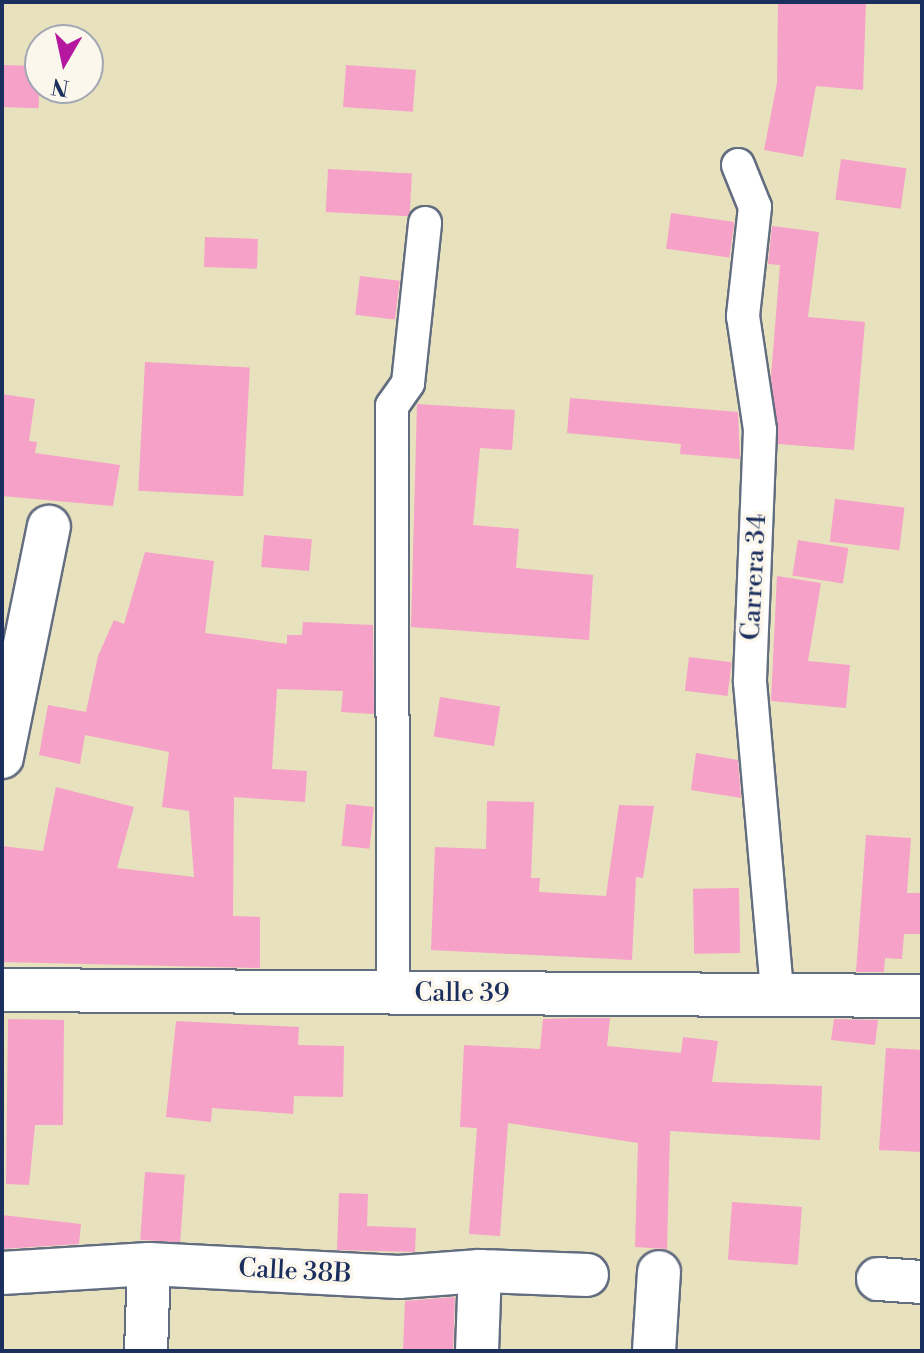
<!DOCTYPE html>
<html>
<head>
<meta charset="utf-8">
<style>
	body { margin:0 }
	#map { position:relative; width:924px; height:1353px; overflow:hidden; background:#e8e1be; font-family:"Libre Bodoni",serif }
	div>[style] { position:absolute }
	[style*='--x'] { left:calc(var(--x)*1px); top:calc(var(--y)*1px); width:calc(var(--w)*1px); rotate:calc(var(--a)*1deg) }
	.building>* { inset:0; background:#f5a1c8; transform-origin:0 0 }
	.roads { filter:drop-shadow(2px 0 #636d80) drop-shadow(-2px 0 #636d80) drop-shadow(0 2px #636d80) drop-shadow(0 -2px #636d80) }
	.pedestrian>* { height:32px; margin:-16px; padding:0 16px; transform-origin:16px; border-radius:16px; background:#fff }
	.minor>* { height:42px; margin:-21px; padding:0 21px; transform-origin:21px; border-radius:21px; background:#fff }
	span { translate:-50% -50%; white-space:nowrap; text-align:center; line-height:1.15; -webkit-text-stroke:7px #fbf7ec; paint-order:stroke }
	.street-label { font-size:26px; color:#1b2f5e }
	.frame { position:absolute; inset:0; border:4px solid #1b2f5e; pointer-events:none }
	.north { position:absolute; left:24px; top:24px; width:80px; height:80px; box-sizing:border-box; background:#fbf7ec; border:2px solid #a1a7b3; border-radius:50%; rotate:189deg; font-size:22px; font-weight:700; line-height:32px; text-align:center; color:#1b2f5e }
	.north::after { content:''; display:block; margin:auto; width:28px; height:36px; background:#b5179e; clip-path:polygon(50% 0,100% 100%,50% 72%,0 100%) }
</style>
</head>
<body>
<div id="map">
	<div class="building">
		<div style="clip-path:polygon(778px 2px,866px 2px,863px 90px,816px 86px,803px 157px,764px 150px,777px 83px)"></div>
		<div style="left:2px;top:65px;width:38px;height:42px;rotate:2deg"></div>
		<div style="left:346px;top:65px;width:70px;height:42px;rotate:4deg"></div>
		<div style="left:841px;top:159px;width:66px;height:41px;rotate:8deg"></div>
		<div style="left:328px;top:169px;width:84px;height:43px;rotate:3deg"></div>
		<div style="left:671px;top:213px;width:64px;height:36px;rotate:8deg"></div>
		<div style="clip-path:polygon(772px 226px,819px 232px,808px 317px,865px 322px,854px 450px,778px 444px,771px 376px,780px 265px,768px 264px)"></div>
		<div style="left:205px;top:237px;width:53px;height:30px;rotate:2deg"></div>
		<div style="left:360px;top:276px;width:40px;height:39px;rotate:7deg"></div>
		<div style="left:145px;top:362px;width:105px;height:129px;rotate:3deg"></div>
		<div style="clip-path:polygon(2px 394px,35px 399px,29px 441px,37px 442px,35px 453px,120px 465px,113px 506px,2px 496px)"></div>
		<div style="clip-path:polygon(570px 398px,738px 412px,740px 459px,680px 454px,681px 444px,567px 433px)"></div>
		<div style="clip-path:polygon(417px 404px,515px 410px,512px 450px,480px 448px,473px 525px,519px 529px,516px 568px,593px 575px,589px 640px,411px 627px)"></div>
		<div style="left:835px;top:499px;width:70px;height:43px;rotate:7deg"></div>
		<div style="left:264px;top:535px;width:48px;height:32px;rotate:5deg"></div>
		<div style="left:798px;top:540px;width:51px;height:36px;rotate:9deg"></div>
		<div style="clip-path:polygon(145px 552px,214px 561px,205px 633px,287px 644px,287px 635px,302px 635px,303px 622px,373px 625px,374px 714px,341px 712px,343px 691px,277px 689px,272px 769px,307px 771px,305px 802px,234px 797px,233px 916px,260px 917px,260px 968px,2px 962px,2px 846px,43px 851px,56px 787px,134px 807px,117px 868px,194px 877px,189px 811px,162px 807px,169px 752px,85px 735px,80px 764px,39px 755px,48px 705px,86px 712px,98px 656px,114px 620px,124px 624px)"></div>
		<div style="clip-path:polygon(777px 576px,821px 583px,808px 661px,850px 665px,846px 708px,771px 701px)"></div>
		<div style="left:689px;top:657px;width:43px;height:34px;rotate:7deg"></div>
		<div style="left:440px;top:697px;width:61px;height:40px;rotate:9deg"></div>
		<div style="clip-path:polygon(696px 753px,738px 760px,741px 798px,691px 790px)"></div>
		<div style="clip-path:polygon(487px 801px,534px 802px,531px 878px,540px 878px,539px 892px,606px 896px,619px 805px,654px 806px,643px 878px,636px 877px,632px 960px,431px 950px,435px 847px,486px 849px)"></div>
		<div style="left:346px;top:804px;width:28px;height:42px;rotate:6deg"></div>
		<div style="clip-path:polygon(866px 835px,911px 838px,907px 893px,922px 893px,922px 934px,904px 934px,902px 959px,885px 958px,884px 972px,856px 972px)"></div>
		<div style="left:739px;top:888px;width:65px;height:46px;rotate:89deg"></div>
		<div style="clip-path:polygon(577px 1018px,610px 1018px,607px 1046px,681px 1053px,683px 1037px,718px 1041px,712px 1082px,822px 1086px,820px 1140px,670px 1131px,667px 1249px,635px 1247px,638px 1143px,508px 1123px,500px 1236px,469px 1234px,477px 1128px,460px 1127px,464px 1045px,540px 1049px,543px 1019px)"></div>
		<div style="clip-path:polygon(8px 1019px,64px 1020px,63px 1125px,35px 1125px,29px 1185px,6px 1184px)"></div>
		<div style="clip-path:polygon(834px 1019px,878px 1020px,875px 1045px,831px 1040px)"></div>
		<div style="clip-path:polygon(176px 1021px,299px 1027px,298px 1045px,344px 1046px,343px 1097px,294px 1096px,293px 1114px,212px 1108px,211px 1122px,166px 1117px)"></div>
		<div style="clip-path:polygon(886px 1048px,922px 1050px,922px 1152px,879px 1150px)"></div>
		<div style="left:145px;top:1172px;width:40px;height:68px;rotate:4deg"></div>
		<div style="clip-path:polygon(339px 1193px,368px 1194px,367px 1226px,416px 1228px,415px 1252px,337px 1250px)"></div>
		<div style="left:732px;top:1202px;width:70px;height:58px;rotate:4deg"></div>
		<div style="clip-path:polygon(2px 1215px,81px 1224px,79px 1244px,2px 1249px)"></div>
		<div style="clip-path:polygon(455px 1297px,453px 1351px,403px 1351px,405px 1301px)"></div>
	</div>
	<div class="roads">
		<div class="pedestrian">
			<div style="--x:738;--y:165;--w:45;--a:68"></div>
			<div style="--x:755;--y:207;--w:110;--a:96.3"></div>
			<div style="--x:743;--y:316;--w:115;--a:81.5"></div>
			<div style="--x:760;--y:430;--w:252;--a:92.3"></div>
			<div style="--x:750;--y:682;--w:312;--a:85"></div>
			<div style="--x:393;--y:995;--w:589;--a:-90.1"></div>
			<div style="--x:392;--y:406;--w:28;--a:-55"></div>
			<div style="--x:408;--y:383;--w:161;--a:-83.9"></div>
		</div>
		<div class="minor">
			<div style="--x:2;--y:757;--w:235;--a:-78.5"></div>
			<div style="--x:2;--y:990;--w:920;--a:0.37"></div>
			<div style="--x:2;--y:1273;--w:147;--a:-3.5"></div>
			<div style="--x:149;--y:1264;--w:250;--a:3"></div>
			<div style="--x:399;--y:1277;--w:81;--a:-4.2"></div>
			<div style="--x:480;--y:1271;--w:107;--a:2.1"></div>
			<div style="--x:878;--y:1279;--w:44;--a:3.9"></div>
			<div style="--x:146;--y:1351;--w:87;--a:-88"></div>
			<div style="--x:477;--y:1351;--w:80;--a:-87.9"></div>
			<div style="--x:654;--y:1351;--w:79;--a:-86.4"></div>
		</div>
	</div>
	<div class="street-label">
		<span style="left:755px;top:577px;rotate:-87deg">Carrera 34</span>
		<span style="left:462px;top:994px">Calle 39</span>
		<span style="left:295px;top:1272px;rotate:3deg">Calle 38B</span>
	</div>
	<div class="frame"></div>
	<div class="north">N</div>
</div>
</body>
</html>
